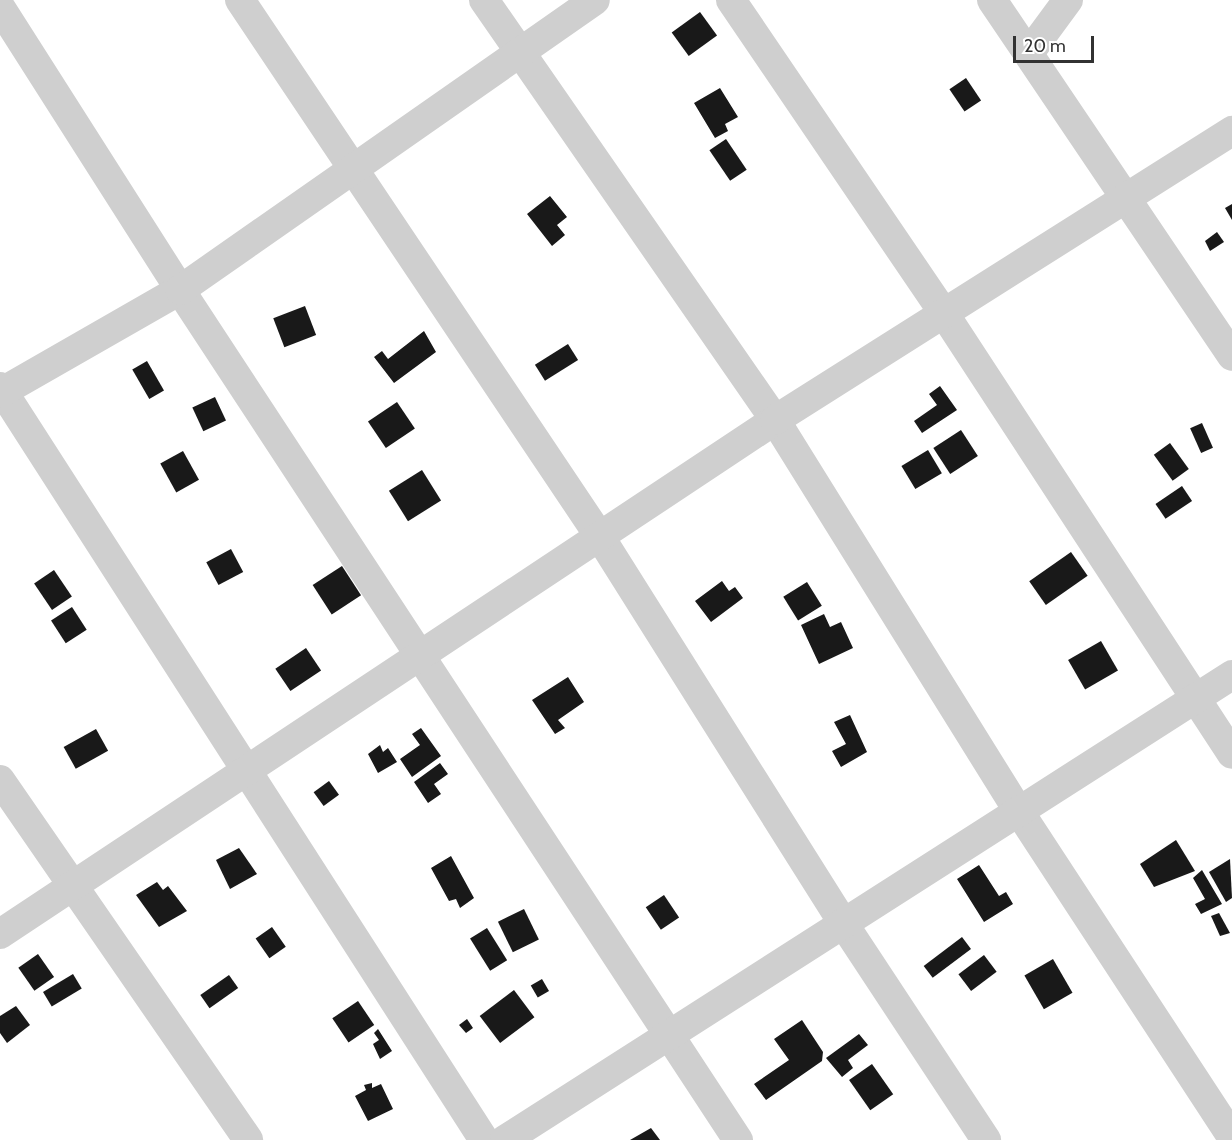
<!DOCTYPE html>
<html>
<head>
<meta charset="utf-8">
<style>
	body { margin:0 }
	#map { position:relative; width:1232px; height:1140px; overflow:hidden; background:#fff; font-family:Cabin,sans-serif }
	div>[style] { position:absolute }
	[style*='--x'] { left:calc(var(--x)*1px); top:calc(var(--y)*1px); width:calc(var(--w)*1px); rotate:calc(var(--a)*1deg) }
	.building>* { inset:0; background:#191919; transform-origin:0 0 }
	.minor>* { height:30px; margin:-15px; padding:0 15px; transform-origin:15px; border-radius:15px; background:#cfcfcf }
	span { translate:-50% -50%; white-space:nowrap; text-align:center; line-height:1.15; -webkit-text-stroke:6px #fff; paint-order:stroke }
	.scale { position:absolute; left:1013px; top:36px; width:81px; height:27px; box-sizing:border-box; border:3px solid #323232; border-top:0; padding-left:8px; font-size:18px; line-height:21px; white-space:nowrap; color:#323232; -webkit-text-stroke:4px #fff; paint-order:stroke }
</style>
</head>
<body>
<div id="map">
	<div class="building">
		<div style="left:700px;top:12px;width:29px;height:35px;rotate:54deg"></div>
		<div style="left:966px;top:78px;width:27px;height:20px;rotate:56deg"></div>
		<div style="clip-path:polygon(720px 88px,738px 117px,725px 124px,728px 131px,715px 138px,694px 103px)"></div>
		<div style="left:726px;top:139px;width:37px;height:20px;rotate:56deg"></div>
		<div style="clip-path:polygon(550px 196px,567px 217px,557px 225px,565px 235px,552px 246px,527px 214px)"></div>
		<div style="clip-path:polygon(1232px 204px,1232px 220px,1225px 208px)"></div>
		<div style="clip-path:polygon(1217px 232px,1224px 242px,1210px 251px,1205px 241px)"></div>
		<div style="left:305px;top:306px;width:31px;height:34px;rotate:69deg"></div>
		<div style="clip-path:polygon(424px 331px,436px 352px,394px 383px,374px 357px,382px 351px,388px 359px)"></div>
		<div style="left:568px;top:344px;width:19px;height:39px;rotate:58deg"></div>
		<div style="left:147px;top:361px;width:34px;height:17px;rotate:60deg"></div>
		<div style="clip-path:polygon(940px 386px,957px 410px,922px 433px,914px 421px,937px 405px,929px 394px)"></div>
		<div style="left:215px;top:397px;width:26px;height:25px;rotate:65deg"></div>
		<div style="left:397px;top:402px;width:32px;height:35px;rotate:56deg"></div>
		<div style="left:1202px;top:423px;width:27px;height:13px;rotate:66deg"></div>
		<div style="left:961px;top:430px;width:31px;height:33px;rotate:57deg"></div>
		<div style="left:1170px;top:443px;width:32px;height:20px;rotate:54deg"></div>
		<div style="left:928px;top:450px;width:27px;height:31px;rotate:59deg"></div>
		<div style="left:183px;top:451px;width:33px;height:26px;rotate:61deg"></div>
		<div style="left:422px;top:470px;width:36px;height:39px;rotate:58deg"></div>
		<div style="left:1182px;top:486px;width:18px;height:32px;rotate:56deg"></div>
		<div style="left:231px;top:549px;width:26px;height:28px;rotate:62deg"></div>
		<div style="left:1071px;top:552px;width:29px;height:51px;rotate:55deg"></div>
		<div style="left:342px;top:566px;width:35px;height:35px;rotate:57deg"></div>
		<div style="left:54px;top:570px;width:32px;height:24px;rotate:56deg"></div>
		<div style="clip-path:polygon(722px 581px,729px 591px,735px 587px,743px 598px,711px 622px,695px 601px)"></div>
		<div style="left:807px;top:582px;width:28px;height:28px;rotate:58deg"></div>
		<div style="left:72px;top:607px;width:27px;height:25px;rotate:57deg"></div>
		<div style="clip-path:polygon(824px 614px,830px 627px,841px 622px,853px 648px,819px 664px,801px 625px)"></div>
		<div style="left:1101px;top:641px;width:34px;height:38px;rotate:60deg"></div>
		<div style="left:306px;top:648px;width:27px;height:37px;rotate:56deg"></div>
		<div style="clip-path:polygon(568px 677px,584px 702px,558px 720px,565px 728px,555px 734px,532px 700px)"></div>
		<div style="clip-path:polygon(850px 715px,867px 752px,841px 767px,832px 751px,846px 744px,834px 722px)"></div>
		<div style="clip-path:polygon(421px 728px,441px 756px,412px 777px,400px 759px,420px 745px,412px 734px)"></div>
		<div style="left:96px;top:729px;width:25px;height:37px;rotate:61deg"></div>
		<div style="clip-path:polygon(380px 745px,383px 752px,388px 748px,397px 762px,378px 773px,368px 754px)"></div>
		<div style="clip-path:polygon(440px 763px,448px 774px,434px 784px,441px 794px,428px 803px,414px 782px)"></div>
		<div style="left:329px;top:781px;width:17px;height:19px;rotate:54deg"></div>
		<div style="clip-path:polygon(1176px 840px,1195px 871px,1154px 887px,1140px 864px)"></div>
		<div style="clip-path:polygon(239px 848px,257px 874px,230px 889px,216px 860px)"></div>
		<div style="clip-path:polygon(451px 856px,474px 898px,460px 908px,456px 899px,449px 901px,431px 868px)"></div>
		<div style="clip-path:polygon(1230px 859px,1232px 898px,1226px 902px,1209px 872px)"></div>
		<div style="clip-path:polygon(979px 865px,999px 896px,1006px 892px,1013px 904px,984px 922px,957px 879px)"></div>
		<div style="clip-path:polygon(1202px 870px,1222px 904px,1201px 914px,1195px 904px,1205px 899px,1193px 878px)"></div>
		<div style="clip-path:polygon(157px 882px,163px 890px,168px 886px,187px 911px,159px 927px,136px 895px)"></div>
		<div style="left:664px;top:895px;width:27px;height:22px;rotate:56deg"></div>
		<div style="left:524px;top:909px;width:34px;height:29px;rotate:64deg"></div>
		<div style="clip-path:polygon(1219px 913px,1230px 933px,1220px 936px,1211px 916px)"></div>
		<div style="left:272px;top:927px;width:24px;height:20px;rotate:55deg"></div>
		<div style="left:487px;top:928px;width:38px;height:20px;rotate:58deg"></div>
		<div style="left:962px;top:937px;width:15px;height:48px;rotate:53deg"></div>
		<div style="left:38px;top:954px;width:28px;height:24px;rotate:55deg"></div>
		<div style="left:984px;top:955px;width:21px;height:32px;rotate:53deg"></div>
		<div style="left:1053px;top:959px;width:39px;height:33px;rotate:60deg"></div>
		<div style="left:73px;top:974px;width:17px;height:35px;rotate:59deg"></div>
		<div style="left:229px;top:975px;width:16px;height:35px;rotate:55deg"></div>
		<div style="left:542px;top:979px;width:14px;height:13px;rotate:60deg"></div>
		<div style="left:514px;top:990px;width:34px;height:43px;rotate:53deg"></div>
		<div style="left:358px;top:1001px;width:29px;height:31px;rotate:56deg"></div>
		<div style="clip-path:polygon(16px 1006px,30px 1025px,7px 1043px,0 1033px,0 1016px)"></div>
		<div style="clip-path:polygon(467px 1019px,473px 1028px,466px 1033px,459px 1025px)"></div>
		<div style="clip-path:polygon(802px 1020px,823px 1052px,822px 1061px,766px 1100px,754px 1084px,789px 1060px,774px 1039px)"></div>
		<div style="clip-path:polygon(378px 1029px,392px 1051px,380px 1059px,373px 1044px,379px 1040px,374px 1033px)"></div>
		<div style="clip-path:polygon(859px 1034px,868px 1045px,848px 1060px,853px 1068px,842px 1077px,826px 1058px)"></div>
		<div style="left:872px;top:1064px;width:37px;height:28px;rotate:55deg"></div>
		<div style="clip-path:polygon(372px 1083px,372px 1088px,381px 1084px,393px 1109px,368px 1121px,355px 1096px,366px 1090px,364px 1085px)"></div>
		<div style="clip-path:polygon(651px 1128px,660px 1140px,630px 1140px)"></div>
	</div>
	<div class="minor">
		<div style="--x:240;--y:0;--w:647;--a:56.16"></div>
		<div style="--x:600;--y:537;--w:456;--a:57.8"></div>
		<div style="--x:843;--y:923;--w:260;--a:56.6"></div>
		<div style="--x:484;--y:0;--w:511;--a:55.28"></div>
		<div style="--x:775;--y:420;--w:463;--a:58.1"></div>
		<div style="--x:1020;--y:813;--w:387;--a:56.8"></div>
		<div style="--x:731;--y:0;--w:381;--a:55.8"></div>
		<div style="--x:945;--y:315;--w:524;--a:56.83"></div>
		<div style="--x:992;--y:0;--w:429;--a:56"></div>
		<div style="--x:0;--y:7;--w:335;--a:57.5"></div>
		<div style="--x:180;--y:290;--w:1017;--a:56.72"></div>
		<div style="--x:1029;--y:53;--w:66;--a:-53.7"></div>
		<div style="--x:0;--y:387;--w:895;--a:57.27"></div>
		<div style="--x:0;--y:393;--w:207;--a:-29.8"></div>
		<div style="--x:180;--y:290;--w:506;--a:-34.95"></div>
		<div style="--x:0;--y:780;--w:437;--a:55.4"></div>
		<div style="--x:0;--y:934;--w:930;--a:-33.55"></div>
		<div style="--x:775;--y:420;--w:541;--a:-32.31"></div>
		<div style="--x:505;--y:1140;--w:863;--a:-32.6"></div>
	</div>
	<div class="scale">20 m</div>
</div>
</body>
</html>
